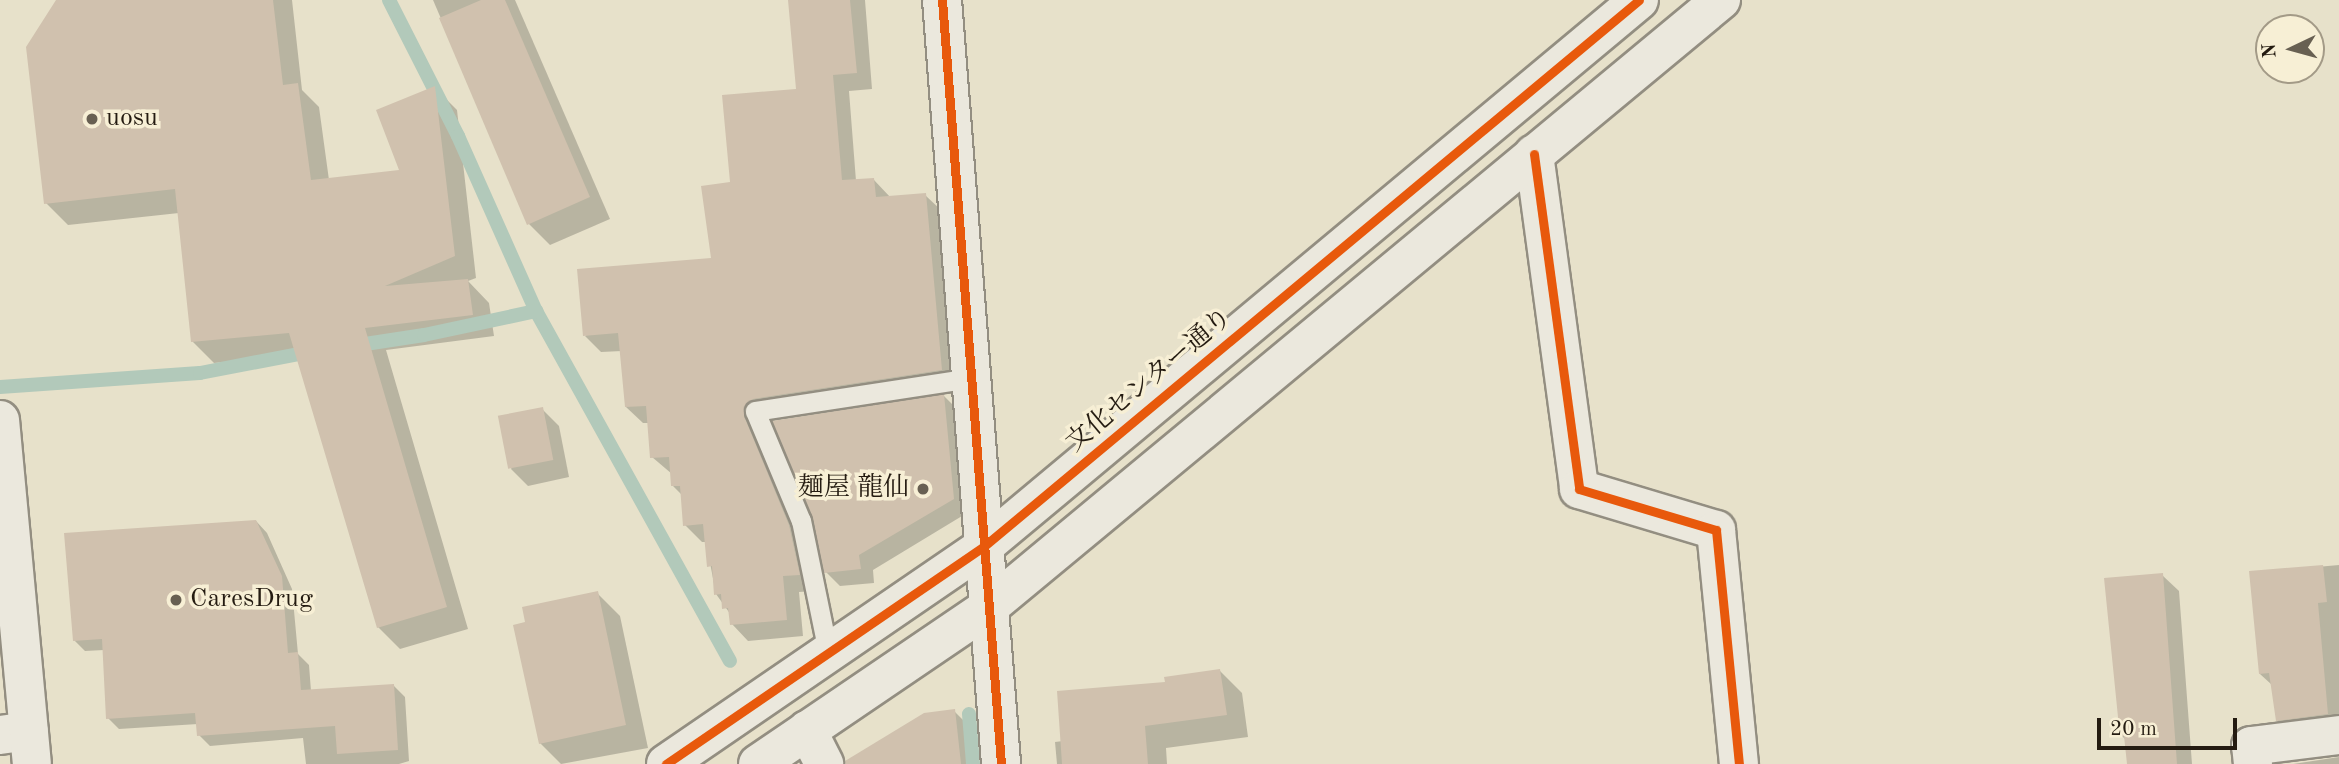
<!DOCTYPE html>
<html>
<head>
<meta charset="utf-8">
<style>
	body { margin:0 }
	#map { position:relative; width:2339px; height:764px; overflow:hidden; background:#e7e1ca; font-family:"Old Standard TT","Noto Serif JP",serif }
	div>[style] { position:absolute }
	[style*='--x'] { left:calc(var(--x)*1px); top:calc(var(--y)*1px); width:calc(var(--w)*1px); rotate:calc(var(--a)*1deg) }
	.shadow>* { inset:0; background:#0003 }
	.stream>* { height:14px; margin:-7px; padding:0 7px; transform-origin:7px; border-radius:7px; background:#b2c9ba }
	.building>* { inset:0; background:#d0c1ae; transform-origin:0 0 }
	.roads { filter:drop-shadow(2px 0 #938e81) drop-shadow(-2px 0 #938e81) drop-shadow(0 2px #938e81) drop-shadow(0 -2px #938e81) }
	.lane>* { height:19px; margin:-9.5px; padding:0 9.5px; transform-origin:9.5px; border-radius:9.5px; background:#ebe8dd }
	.street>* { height:38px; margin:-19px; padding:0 19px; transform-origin:19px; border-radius:19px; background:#ebe8dd }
	.secondary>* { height:38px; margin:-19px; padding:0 19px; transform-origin:19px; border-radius:19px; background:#ebe8dd }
	.cycleway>* { height:9px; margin:-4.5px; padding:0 4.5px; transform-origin:4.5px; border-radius:4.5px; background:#e8590c }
	.dots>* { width:19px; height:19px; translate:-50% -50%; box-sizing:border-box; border:4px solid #f7efd5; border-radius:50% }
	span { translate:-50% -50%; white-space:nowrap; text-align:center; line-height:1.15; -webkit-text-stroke:7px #f7efd5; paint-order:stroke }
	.poi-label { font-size:26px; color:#241b11 }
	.left { translate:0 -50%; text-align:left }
	.right { translate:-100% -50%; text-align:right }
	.street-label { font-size:26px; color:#241b11 }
	.north { position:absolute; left:2255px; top:14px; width:70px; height:70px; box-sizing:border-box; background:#f7efd5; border:2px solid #a39a87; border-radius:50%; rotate:265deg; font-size:19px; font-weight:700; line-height:28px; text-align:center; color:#241b11 }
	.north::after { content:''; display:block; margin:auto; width:24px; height:32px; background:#686052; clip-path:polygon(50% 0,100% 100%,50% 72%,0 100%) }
	.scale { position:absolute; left:2097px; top:718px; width:140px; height:32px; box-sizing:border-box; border:4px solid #241b11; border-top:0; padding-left:9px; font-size:21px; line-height:24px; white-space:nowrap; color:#241b11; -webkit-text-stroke:5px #f7efd5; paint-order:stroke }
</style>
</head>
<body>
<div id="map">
	<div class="shadow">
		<div style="clip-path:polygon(58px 0,292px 0,302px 90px,319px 107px,329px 180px,401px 171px,435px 88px,457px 110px,476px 278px,468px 281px,489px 303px,494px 336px,386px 350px,468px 629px,400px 649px,378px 627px,297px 355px,214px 363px,192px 341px,179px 213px,68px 225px,46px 203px)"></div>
		<div style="clip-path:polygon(433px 0,515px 0,610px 219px,550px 245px,529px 224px)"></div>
		<div style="clip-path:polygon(790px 0,865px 0,872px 89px,849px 91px,856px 181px,874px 180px,891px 198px,925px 195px,942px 211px,958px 386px,762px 419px,805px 543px,815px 591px,799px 592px,803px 636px,748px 641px,732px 624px,731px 615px,716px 594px,706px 542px,702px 542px,685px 525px,682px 495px,673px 486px,672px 474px,652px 457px,649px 423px,643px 423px,626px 407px,622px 351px,601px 352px,585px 336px,713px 259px,732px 183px,798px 90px)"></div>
		<div style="clip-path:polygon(944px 396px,958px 410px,967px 513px,873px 570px,874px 583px,840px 586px,826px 572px)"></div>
		<div style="clip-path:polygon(542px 409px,559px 426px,569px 477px,528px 486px,511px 469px)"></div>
		<div style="clip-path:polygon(256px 521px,267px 533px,292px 589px,298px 654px,309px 665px,311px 691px,393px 685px,405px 697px,409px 761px,399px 764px,306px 764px,303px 738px,210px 746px,199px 735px,198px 724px,119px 729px,108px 718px,104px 650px,85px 651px,74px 640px)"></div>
		<div style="clip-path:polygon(2339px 565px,2339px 731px,2294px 737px,2277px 720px,2272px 685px,2260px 674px,2251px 573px)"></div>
		<div style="clip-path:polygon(2162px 575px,2179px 591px,2192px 764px,2129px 764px,2127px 741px,2122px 736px)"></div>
		<div style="clip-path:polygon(597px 593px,620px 616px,648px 748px,561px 764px,540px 743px)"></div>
		<div style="clip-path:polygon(1220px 671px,1242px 693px,1248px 737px,1166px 748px,1167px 764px,1057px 764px,1055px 742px,1063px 741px,1167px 684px)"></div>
		<div style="clip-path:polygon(954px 711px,967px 724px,971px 764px,874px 764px)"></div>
		<div style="clip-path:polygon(2339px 757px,2339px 764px,2293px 764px)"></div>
	</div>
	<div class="stream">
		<div style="--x:389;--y:0;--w:153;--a:63.1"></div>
		<div style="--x:458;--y:136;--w:192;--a:66"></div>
		<div style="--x:536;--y:311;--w:400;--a:61"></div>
		<div style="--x:352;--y:346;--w:73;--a:-8.7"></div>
		<div style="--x:424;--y:335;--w:115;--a:-12.1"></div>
		<div style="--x:0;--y:387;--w:200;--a:-4"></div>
		<div style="--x:200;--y:373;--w:116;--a:-10.9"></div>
		<div style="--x:969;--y:714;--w:50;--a:85.4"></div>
	</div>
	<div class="building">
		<div style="clip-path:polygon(56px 0,273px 0,283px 85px,298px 83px,311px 180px,399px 170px,376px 110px,435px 86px,455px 256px,385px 286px,468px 279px,473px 315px,365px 328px,447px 607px,377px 628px,289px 333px,191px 342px,175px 189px,44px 204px,26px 47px)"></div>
		<div style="clip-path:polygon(481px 0,505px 0,590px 197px,527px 225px,439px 18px)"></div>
		<div style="clip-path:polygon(788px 0,850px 0,857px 73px,833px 75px,842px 180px,874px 178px,876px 197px,926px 193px,942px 370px,753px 399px,746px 403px,744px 416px,789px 525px,800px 575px,783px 576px,787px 620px,730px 625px,728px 608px,722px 609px,721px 594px,714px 595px,712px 566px,707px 567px,703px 524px,683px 526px,680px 486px,671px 486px,669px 457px,650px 458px,646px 406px,625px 407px,618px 333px,583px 336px,577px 269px,711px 258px,701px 186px,730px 182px,722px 95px,796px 89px)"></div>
		<div style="clip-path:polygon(944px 394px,954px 499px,859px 555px,861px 569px,824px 573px,812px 517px,772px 421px)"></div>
		<div style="left:543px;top:407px;width:54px;height:46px;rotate:79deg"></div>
		<div style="clip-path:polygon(256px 520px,282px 576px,288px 653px,298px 652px,301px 690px,394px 684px,398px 750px,337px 754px,335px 726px,197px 736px,195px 713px,106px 719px,102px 639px,73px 641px,64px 533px)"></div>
		<div style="clip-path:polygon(2323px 565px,2327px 602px,2318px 603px,2328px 714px,2276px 721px,2269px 673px,2259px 674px,2249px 571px)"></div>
		<div style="clip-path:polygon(2163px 573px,2177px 764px,2127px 764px,2124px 736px,2120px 737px,2104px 578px)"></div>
		<div style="clip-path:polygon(598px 591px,626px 725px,539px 744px,513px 625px,525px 622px,522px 607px)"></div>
		<div style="clip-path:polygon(1220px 669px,1227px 715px,1145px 726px,1148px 764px,1062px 764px,1057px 691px,1165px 682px,1164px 677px)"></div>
		<div style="clip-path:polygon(955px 709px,961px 764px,846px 764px,845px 761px,924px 713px)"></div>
	</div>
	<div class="roads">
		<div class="lane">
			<div style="--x:828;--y:652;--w:134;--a:-101.6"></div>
			<div style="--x:801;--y:521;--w:119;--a:-112.7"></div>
			<div style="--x:755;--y:411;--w:218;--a:-8.7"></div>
		</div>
		<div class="street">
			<div style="--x:942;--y:0;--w:766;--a:85.58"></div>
			<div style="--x:1534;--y:154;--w:338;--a:82.3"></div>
			<div style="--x:1579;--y:489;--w:143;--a:16.7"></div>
			<div style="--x:1716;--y:530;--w:235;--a:84.4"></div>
			<div style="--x:807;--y:730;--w:38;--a:63"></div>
			<div style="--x:0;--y:735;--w:29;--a:-8"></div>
			<div style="--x:2253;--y:764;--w:18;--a:-96"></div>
			<div style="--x:2251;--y:746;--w:89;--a:-7.1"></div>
		</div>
		<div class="secondary">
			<div style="--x:0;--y:420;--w:345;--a:84.7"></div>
			<div style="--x:666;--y:764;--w:384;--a:-34.4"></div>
			<div style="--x:983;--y:547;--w:854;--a:-39.82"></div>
			<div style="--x:758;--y:764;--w:279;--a:-34.2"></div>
			<div style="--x:989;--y:607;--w:951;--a:-39.67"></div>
		</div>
	</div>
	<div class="cycleway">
		<div style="--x:942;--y:0;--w:766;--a:85.58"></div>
		<div style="--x:1534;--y:154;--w:338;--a:82.3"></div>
		<div style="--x:1579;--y:489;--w:143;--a:16.7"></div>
		<div style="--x:1716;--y:530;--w:235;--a:84.4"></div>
		<div style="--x:666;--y:764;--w:384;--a:-34.4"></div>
		<div style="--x:983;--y:547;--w:854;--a:-39.82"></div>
	</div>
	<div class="dots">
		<div style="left:92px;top:119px;background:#686052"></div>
		<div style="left:923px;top:489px;background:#686052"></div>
		<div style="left:176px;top:600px;background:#686052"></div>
	</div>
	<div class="poi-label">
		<span class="left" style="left:106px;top:119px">uosu</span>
		<span class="right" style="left:909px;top:489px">麺屋 龍仙</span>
		<span class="left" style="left:190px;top:600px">CaresDrug</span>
	</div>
	<div class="street-label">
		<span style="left:1150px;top:381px;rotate:-40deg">文化センター通り</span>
	</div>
	<div class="north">N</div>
	<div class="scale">20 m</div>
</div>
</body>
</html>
